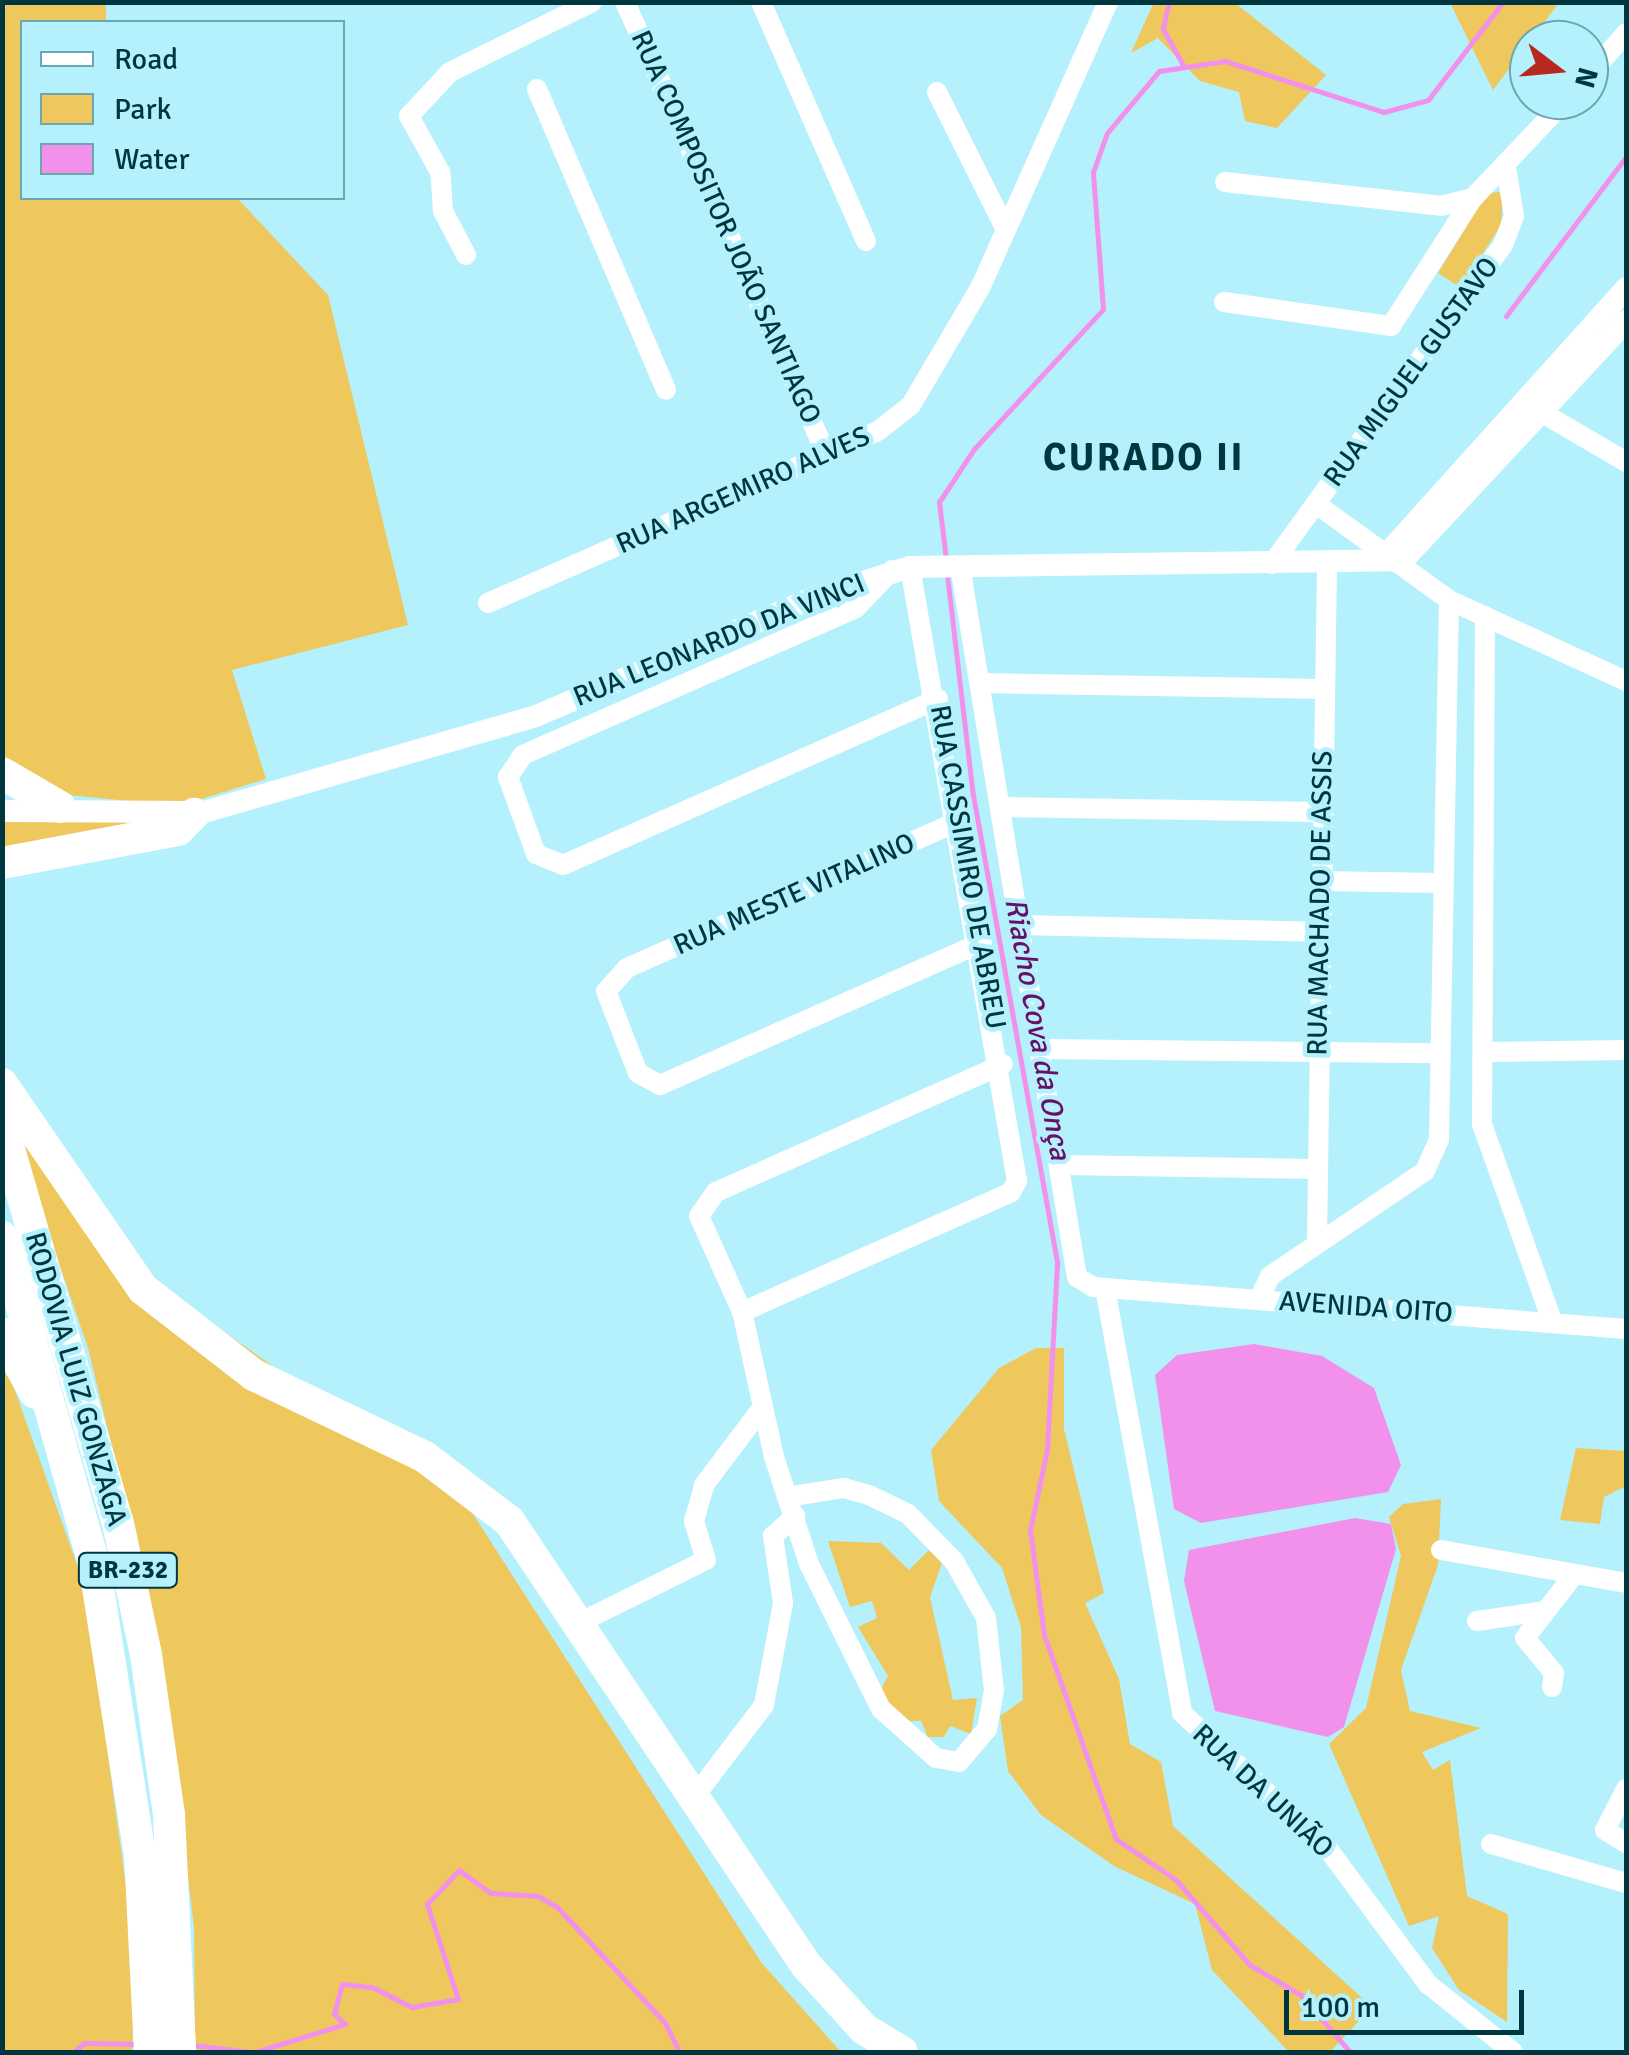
<!DOCTYPE html>
<html>
<head>
<meta charset="utf-8">
<style>
	body { margin:0 }
	#map { position:relative; width:1629px; height:2055px; overflow:hidden; background:#b4f1fc; font-family:Signika,sans-serif }
	div>[style] { position:absolute }
	[style*='--x'] { left:calc(var(--x)*1px); top:calc(var(--y)*1px); width:calc(var(--w)*1px); rotate:calc(var(--a)*1deg) }
	.green>* { inset:0; background:#eec75d }
	.water>* { inset:0; background:#f291eb }
	.stream>* { height:5px; margin:-2.5px; padding:0 2.5px; transform-origin:2.5px; border-radius:2.5px; background:#f291eb }
	.minor>* { height:20px; margin:-10px; padding:0 10px; transform-origin:10px; border-radius:10px; background:#fff }
	.tertiary>* { height:22px; margin:-11px; padding:0 11px; transform-origin:11px; border-radius:11px; background:#fff }
	.trunk>* { height:32px; margin:-16px; padding:0 16px; transform-origin:16px; border-radius:16px; background:#fff }
	span { translate:-50% -50%; white-space:nowrap; text-align:center; line-height:1.15; -webkit-text-stroke:9px #b4f1fc; paint-order:stroke }
	.shield-label span { padding:2px 8px; background:#b4f1fc; border:2px solid; border-radius:8px; -webkit-text-stroke-width:0 }
	.shield-label { font-size:25px; color:#00363d; font-weight:700 }
	.street-label { font-size:28px; color:#00363d }
	.water-label { font-size:30px; color:#681065; font-style:italic }
	.district-label { font-size:38px; color:#00363d; font-weight:700; letter-spacing:2.5px }
	.frame { position:absolute; inset:0; border:5px solid #00363d; pointer-events:none }
	.legend { position:absolute; left:20px; top:20px; width:325px; height:180px; box-sizing:border-box; background:#b4f1fc; border:2px solid #6ca6b0; margin:0; padding:12px 18px; list-style:none; font-size:30px; color:#00363d }
	.legend li { display:flex; align-items:center; gap:20px; height:50px }
	.legend b { width:50px; border:2px solid #6ca6b0 }
	.north { position:absolute; left:1509px; top:20px; width:100px; height:100px; box-sizing:border-box; background:#b4f1fc; border:2px solid #6ca6b0; border-radius:50%; rotate:106deg; font-size:28px; font-weight:700; line-height:40px; text-align:center; color:#00363d }
	.north::after { content:''; display:block; margin:auto; width:35px; height:45px; background:#b7291f; clip-path:polygon(50% 0,100% 100%,50% 72%,0 100%) }
	.scale { position:absolute; left:1284px; top:1990px; width:240px; height:45px; box-sizing:border-box; border:5px solid #00363d; border-top:0; padding-left:12px; font-size:30px; line-height:35px; white-space:nowrap; color:#00363d; -webkit-text-stroke:8px #b4f1fc; paint-order:stroke }
</style>
</head>
<body>
<div id="map">
	<div class="green">
		<div style="clip-path:polygon(1154px 2px,1235px 3px,1326px 75px,1277px 128px,1245px 121px,1239px 92px,1200px 81px,1158px 38px,1131px 53px)"></div>
		<div style="clip-path:polygon(2px 3px,106px 3px,106px 22px,22px 22px,22px 198px,237px 198px,328px 295px,408px 625px,232px 670px,266px 779px,179px 806px,58px 794px,3px 759px)"></div>
		<div style="clip-path:polygon(1450px 3px,1559px 3px,1493px 90px)"></div>
		<div style="clip-path:polygon(1503px 192px,1501px 225px,1461px 288px,1438px 273px,1487px 193px)"></div>
		<div style="clip-path:polygon(3px 818px,175px 819px,3px 857px)"></div>
		<div style="clip-path:polygon(3px 1100px,97px 1243px,464px 1500px,761px 1962px,841px 2052px,195px 2052px,194px 1928px,161px 1648px,88px 1348px)"></div>
		<div style="clip-path:polygon(1036px 1348px,1064px 1348px,1064px 1429px,1104px 1593px,1085px 1603px,1119px 1679px,1130px 1744px,1161px 1762px,1173px 1826px,1372px 2007px,1330px 2052px,1289px 2052px,1212px 1970px,1195px 1904px,1114px 1866px,1041px 1815px,1008px 1771px,1000px 1716px,1023px 1700px,1021px 1627px,1002px 1568px,939px 1501px,931px 1450px,999px 1368px)"></div>
		<div style="clip-path:polygon(2px 1354px,85px 1587px,136px 1959px,132px 2052px,3px 2052px)"></div>
		<div style="clip-path:polygon(1576px 1448px,1626px 1451px,1626px 1486px,1604px 1497px,1600px 1524px,1560px 1520px)"></div>
		<div style="clip-path:polygon(1441px 1499px,1438px 1565px,1401px 1670px,1410px 1711px,1481px 1728px,1422px 1752px,1433px 1770px,1450px 1760px,1467px 1896px,1508px 1914px,1507px 2022px,1459px 1990px,1432px 1948px,1439px 1916px,1409px 1926px,1329px 1744px,1366px 1708px,1401px 1556px,1389px 1517px,1403px 1504px)"></div>
		<div style="clip-path:polygon(828px 1541px,881px 1543px,909px 1570px,929px 1550px,942px 1563px,930px 1597px,953px 1700px,977px 1698px,971px 1734px,950px 1726px,944px 1737px,928px 1737px,921px 1721px,907px 1721px,878px 1695px,888px 1676px,858px 1627px,877px 1618px,872px 1601px,850px 1607px)"></div>
	</div>
	<div class="water">
		<div style="clip-path:polygon(1254px 1344px,1322px 1356px,1374px 1388px,1401px 1465px,1388px 1492px,1201px 1523px,1174px 1509px,1155px 1375px,1177px 1355px)"></div>
		<div style="clip-path:polygon(1355px 1518px,1391px 1524px,1396px 1549px,1344px 1727px,1328px 1737px,1215px 1711px,1184px 1581px,1189px 1550px)"></div>
	</div>
	<div class="stream">
		<div style="--x:1169;--y:2;--w:28;--a:103"></div>
		<div style="--x:1163;--y:29;--w:43;--a:61.1"></div>
		<div style="--x:1506;--y:316;--w:199;--a:-53"></div>
		<div style="--x:946;--y:559;--w:57;--a:-97"></div>
		<div style="--x:939;--y:502;--w:64;--a:-56.6"></div>
		<div style="--x:974;--y:449;--w:190;--a:-47.3"></div>
		<div style="--x:1103;--y:309;--w:137;--a:-94.2"></div>
		<div style="--x:1093;--y:172;--w:41;--a:-70.3"></div>
		<div style="--x:1107;--y:133;--w:81;--a:-50"></div>
		<div style="--x:1159;--y:71;--w:67;--a:-8.6"></div>
		<div style="--x:1225;--y:61;--w:167;--a:17.8"></div>
		<div style="--x:1384;--y:112;--w:46;--a:-15.3"></div>
		<div style="--x:1428;--y:100;--w:123;--a:-52.6"></div>
		<div style="--x:947;--y:575;--w:222;--a:83.3"></div>
		<div style="--x:973;--y:795;--w:476;--a:79.8"></div>
		<div style="--x:1057;--y:1264;--w:186;--a:93.1"></div>
		<div style="--x:1047;--y:1450;--w:82;--a:102"></div>
		<div style="--x:1030;--y:1530;--w:106;--a:82.4"></div>
		<div style="--x:1044;--y:1635;--w:216;--a:70.6"></div>
		<div style="--x:1116;--y:1839;--w:73;--a:34.3"></div>
		<div style="--x:1176;--y:1880;--w:113;--a:49"></div>
		<div style="--x:1250;--y:1965;--w:59;--a:30.5"></div>
		<div style="--x:1301;--y:1995;--w:75;--a:49.3"></div>
		<div style="--x:192;--y:2045;--w:60;--a:6.7"></div>
		<div style="--x:73;--y:2052;--w:14;--a:-39"></div>
		<div style="--x:84;--y:2043;--w:52;--a:1.1"></div>
		<div style="--x:255;--y:2052;--w:94;--a:-17.3"></div>
		<div style="--x:345;--y:2024;--w:15;--a:-138"></div>
		<div style="--x:334;--y:2014;--w:31;--a:-75"></div>
		<div style="--x:342;--y:1984;--w:30;--a:6"></div>
		<div style="--x:372;--y:1987;--w:45;--a:26.6"></div>
		<div style="--x:412;--y:2007;--w:47;--a:-9.9"></div>
		<div style="--x:458;--y:1999;--w:100;--a:-108.1"></div>
		<div style="--x:427;--y:1904;--w:47;--a:-46.7"></div>
		<div style="--x:459;--y:1870;--w:39;--a:36"></div>
		<div style="--x:491;--y:1893;--w:47;--a:3.7"></div>
		<div style="--x:538;--y:1896;--w:22;--a:30"></div>
		<div style="--x:557;--y:1907;--w:158;--a:47"></div>
		<div style="--x:665;--y:2023;--w:32;--a:64"></div>
	</div>
	<div class="minor">
		<div style="--x:625;--y:2;--w:494;--a:66"></div>
		<div style="--x:761;--y:2;--w:261;--a:66.3"></div>
		<div style="--x:1589;--y:75;--w:56;--a:-48.6"></div>
		<div style="--x:537;--y:89;--w:327;--a:66.8"></div>
		<div style="--x:937;--y:92;--w:154;--a:63.4"></div>
		<div style="--x:1225;--y:182;--w:217;--a:6.3"></div>
		<div style="--x:1441;--y:206;--w:33;--a:-14"></div>
		<div style="--x:1473;--y:198;--w:135;--a:-46.5"></div>
		<div style="--x:466;--y:255;--w:50;--a:-117.6"></div>
		<div style="--x:443;--y:211;--w:39;--a:-94"></div>
		<div style="--x:440;--y:172;--w:64;--a:-119"></div>
		<div style="--x:409;--y:116;--w:60;--a:-47"></div>
		<div style="--x:450;--y:72;--w:158;--a:-26.2"></div>
		<div style="--x:1224;--y:302;--w:169;--a:8.2"></div>
		<div style="--x:1391;--y:326;--w:152;--a:-57.4"></div>
		<div style="--x:1529;--y:405;--w:113;--a:30.4"></div>
		<div style="--x:1316;--y:504;--w:164;--a:35.8"></div>
		<div style="--x:1449;--y:600;--w:195;--a:24.6"></div>
		<div style="--x:1272;--y:564;--w:394;--a:-54.1"></div>
		<div style="--x:1503;--y:245;--w:31;--a:-69"></div>
		<div style="--x:1514;--y:216;--w:50;--a:-99.3"></div>
		<div style="--x:960;--y:566;--w:721;--a:80.66"></div>
		<div style="--x:1077;--y:1277;--w:19;--a:32"></div>
		<div style="--x:1093;--y:1287;--w:535;--a:4.51"></div>
		<div style="--x:892;--y:570;--w:52;--a:133.5"></div>
		<div style="--x:856;--y:608;--w:364;--a:156.2"></div>
		<div style="--x:523;--y:755;--w:27;--a:124"></div>
		<div style="--x:508;--y:777;--w:82;--a:70"></div>
		<div style="--x:536;--y:854;--w:29;--a:22"></div>
		<div style="--x:563;--y:865;--w:410;--a:-23.9"></div>
		<div style="--x:488;--y:603;--w:426;--a:-23.8"></div>
		<div style="--x:878;--y:431;--w:42;--a:-38.2"></div>
		<div style="--x:911;--y:405;--w:138;--a:-59.5"></div>
		<div style="--x:981;--y:286;--w:311;--a:-65.9"></div>
		<div style="--x:1485;--y:616;--w:508;--a:90.34"></div>
		<div style="--x:1482;--y:1124;--w:211;--a:70.4"></div>
		<div style="--x:980;--y:683;--w:342;--a:1"></div>
		<div style="--x:1001;--y:807;--w:319;--a:0.9"></div>
		<div style="--x:961;--y:820;--w:365;--a:156.1"></div>
		<div style="--x:627;--y:968;--w:31;--a:132"></div>
		<div style="--x:606;--y:991;--w:88;--a:68.7"></div>
		<div style="--x:638;--y:1073;--w:25;--a:29"></div>
		<div style="--x:660;--y:1085;--w:352;--a:-23.9"></div>
		<div style="--x:1320;--y:881;--w:120;--a:1"></div>
		<div style="--x:1020;--y:925;--w:298;--a:1.3"></div>
		<div style="--x:1040;--y:1049;--w:398;--a:0.6"></div>
		<div style="--x:1483;--y:1052;--w:143;--a:-0.8"></div>
		<div style="--x:1061;--y:1165;--w:256;--a:0.9"></div>
		<div style="--x:1317;--y:1241;--w:677;--a:-89.15"></div>
		<div style="--x:1105;--y:1288;--w:432;--a:79.7"></div>
		<div style="--x:1182;--y:1713;--w:200;--a:43"></div>
		<div style="--x:1328;--y:1849;--w:168;--a:53.5"></div>
		<div style="--x:1428;--y:1984;--w:109;--a:38.7"></div>
		<div style="--x:1259;--y:1299;--w:25;--a:-64"></div>
		<div style="--x:1270;--y:1276;--w:187;--a:-34.1"></div>
		<div style="--x:1425;--y:1171;--w:34;--a:-66"></div>
		<div style="--x:1439;--y:1140;--w:540;--a:-88.94"></div>
		<div style="--x:742;--y:1312;--w:295;--a:-24"></div>
		<div style="--x:1011;--y:1192;--w:13;--a:-61"></div>
		<div style="--x:1017;--y:1181;--w:623;--a:-99.89"></div>
		<div style="--x:787;--y:1497;--w:58;--a:-9"></div>
		<div style="--x:844;--y:1488;--w:26;--a:16"></div>
		<div style="--x:869;--y:1495;--w:43;--a:26"></div>
		<div style="--x:908;--y:1514;--w:66;--a:45.6"></div>
		<div style="--x:954;--y:1561;--w:65;--a:60.7"></div>
		<div style="--x:986;--y:1618;--w:72;--a:83.7"></div>
		<div style="--x:994;--y:1690;--w:40;--a:100"></div>
		<div style="--x:987;--y:1729;--w:43;--a:130.3"></div>
		<div style="--x:959;--y:1762;--w:23;--a:-170"></div>
		<div style="--x:936;--y:1758;--w:74;--a:-138.3"></div>
		<div style="--x:881;--y:1709;--w:162;--a:-116.4"></div>
		<div style="--x:809;--y:1564;--w:113;--a:-108.1"></div>
		<div style="--x:774;--y:1457;--w:148;--a:-102.4"></div>
		<div style="--x:742;--y:1312;--w:105;--a:-114.1"></div>
		<div style="--x:699;--y:1216;--w:29;--a:-55"></div>
		<div style="--x:716;--y:1192;--w:314;--a:-24"></div>
		<div style="--x:1441;--y:1550;--w:188;--a:10.1"></div>
		<div style="--x:591;--y:1617;--w:128;--a:-26.4"></div>
		<div style="--x:706;--y:1560;--w:41;--a:-107.1"></div>
		<div style="--x:694;--y:1521;--w:37;--a:-74"></div>
		<div style="--x:704;--y:1485;--w:96;--a:-53"></div>
		<div style="--x:1477;--y:1621;--w:69;--a:-8.4"></div>
		<div style="--x:1552;--y:1687;--w:14;--a:-82"></div>
		<div style="--x:1554;--y:1673;--w:45;--a:-129.6"></div>
		<div style="--x:1525;--y:1638;--w:78;--a:-52.3"></div>
		<div style="--x:1626;--y:1789;--w:46;--a:117.1"></div>
		<div style="--x:1605;--y:1830;--w:25;--a:32"></div>
		<div style="--x:695;--y:1796;--w:114;--a:-52.8"></div>
		<div style="--x:764;--y:1705;--w:104;--a:-79.4"></div>
		<div style="--x:783;--y:1603;--w:68;--a:-98.5"></div>
		<div style="--x:773;--y:1536;--w:30;--a:-42"></div>
		<div style="--x:1491;--y:1844;--w:141;--a:16.1"></div>
	</div>
	<div class="tertiary">
		<div style="--x:1393;--y:560;--w:14;--a:-86"></div>
		<div style="--x:1394;--y:546;--w:347;--a:-48"></div>
		<div style="--x:2;--y:811;--w:202;--a:0.3"></div>
		<div style="--x:204;--y:812;--w:346;--a:-16.1"></div>
		<div style="--x:536;--y:716;--w:298;--a:-23.1"></div>
		<div style="--x:810;--y:599;--w:105;--a:-17.7"></div>
		<div style="--x:910;--y:567;--w:483;--a:-0.8"></div>
		<div style="--x:1393;--y:560;--w:16;--a:-18"></div>
		<div style="--x:1408;--y:555;--w:320;--a:-47"></div>
	</div>
	<div class="trunk">
		<div style="--x:2;--y:773;--w:67;--a:30.4"></div>
		<div style="--x:2;--y:863;--w:179;--a:-10.6"></div>
		<div style="--x:178;--y:830;--w:23;--a:-45"></div>
		<div style="--x:2;--y:1084;--w:249;--a:55.5"></div>
		<div style="--x:143;--y:1289;--w:140;--a:37.8"></div>
		<div style="--x:254;--y:1375;--w:190;--a:25.6"></div>
		<div style="--x:425;--y:1457;--w:106;--a:37.3"></div>
		<div style="--x:509;--y:1521;--w:534;--a:56.22"></div>
		<div style="--x:806;--y:1965;--w:86;--a:47.8"></div>
		<div style="--x:864;--y:2029;--w:44;--a:31.2"></div>
		<div style="--x:2;--y:1125;--w:415;--a:73.8"></div>
		<div style="--x:118;--y:1523;--w:135;--a:78"></div>
		<div style="--x:146;--y:1655;--w:162;--a:81.8"></div>
		<div style="--x:169;--y:1815;--w:237;--a:87.3"></div>
		<div style="--x:2;--y:1237;--w:344;--a:74.3"></div>
		<div style="--x:95;--y:1568;--w:290;--a:81.1"></div>
		<div style="--x:140;--y:1854;--w:198;--a:87.1"></div>
		<div style="--x:2;--y:1333;--w:68;--a:61.2"></div>
	</div>
	<div class="shield-label">
		<span style="left:128px;top:1570px">BR-232</span>
	</div>
	<div class="street-label">
		<span style="left:726px;top:227px;rotate:66deg">RUA COMPOSITOR JOÃO SANTIAGO</span>
		<span style="left:1411px;top:372px;rotate:-54deg">RUA MIGUEL GUSTAVO</span>
		<span style="left:743px;top:490px;rotate:-24deg">RUA ARGEMIRO ALVES</span>
		<span style="left:719px;top:640px;rotate:-22deg">RUA LEONARDO DA VINCI</span>
		<span style="left:968px;top:867px;rotate:80deg">RUA CASSIMIRO DE ABREU</span>
		<span style="left:794px;top:894px;rotate:-24deg">RUA MESTE VITALINO</span>
		<span style="left:1320px;top:903px;rotate:-89deg">RUA MACHADO DE ASSIS</span>
		<span style="left:1366px;top:1307px;rotate:4deg">AVENIDA OITO</span>
		<span style="left:76px;top:1379px;rotate:74deg">RODOVIA LUIZ GONZAGA</span>
		<span style="left:1263px;top:1791px;rotate:43deg">RUA DA UNIÃO</span>
	</div>
	<div class="water-label">
		<span style="left:1037px;top:1029px;rotate:80deg">Riacho Cova da Onça</span>
	</div>
	<div class="district-label">
		<span style="left:1144px;top:458px">CURADO II</span>
	</div>
	<div class="frame"></div>
	<ul class="legend">
	<li><b style="height:12px;background:#fff"></b>Road</li>
	<li><b style="height:28px;background:#eec75d"></b>Park</li>
	<li><b style="height:28px;background:#f291eb"></b>Water</li>
	</ul>
	<div class="north">N</div>
	<div class="scale">100 m</div>
</div>
</body>
</html>
